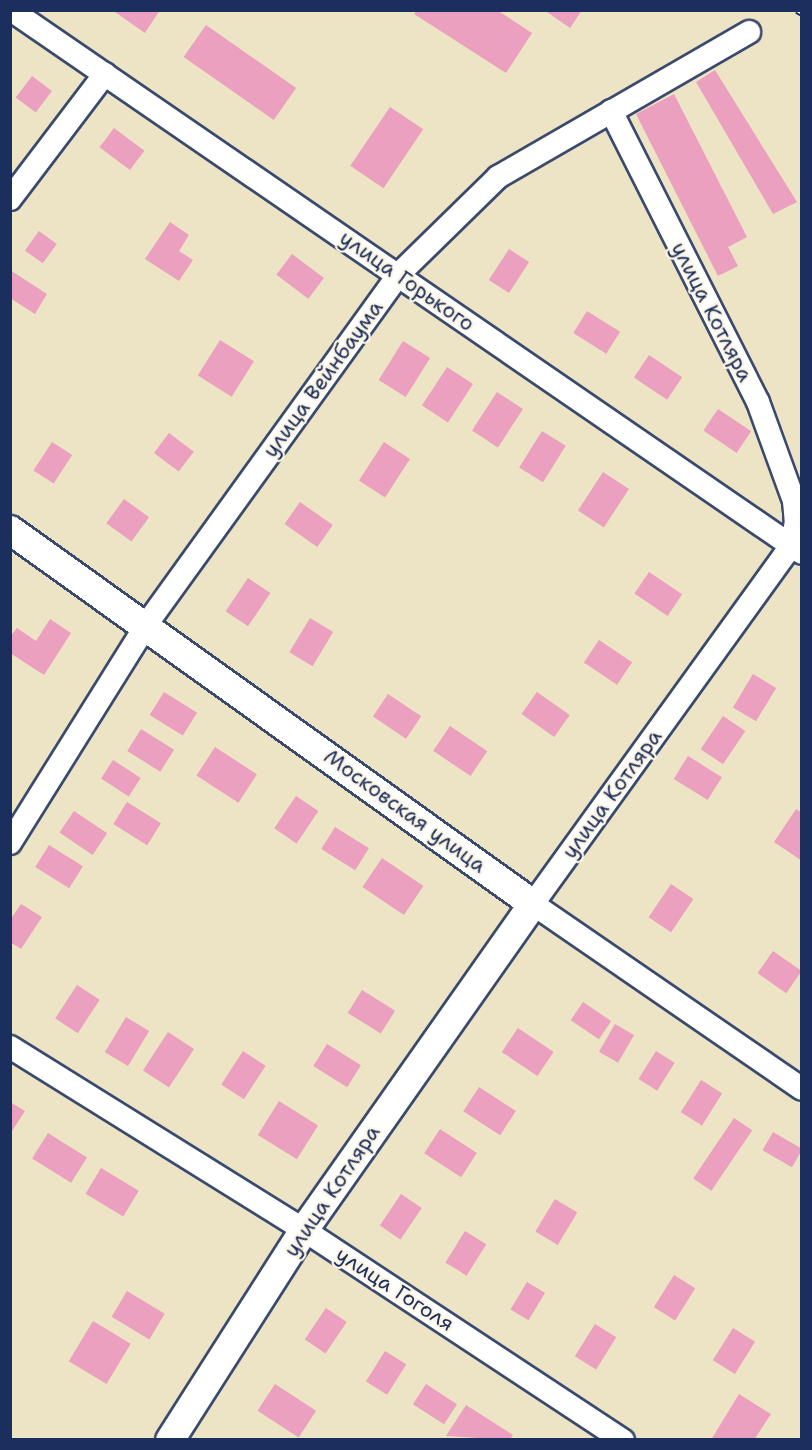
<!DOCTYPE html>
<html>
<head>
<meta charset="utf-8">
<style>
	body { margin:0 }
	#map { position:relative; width:812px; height:1450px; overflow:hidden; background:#ede4c5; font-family:"Shantell Sans",sans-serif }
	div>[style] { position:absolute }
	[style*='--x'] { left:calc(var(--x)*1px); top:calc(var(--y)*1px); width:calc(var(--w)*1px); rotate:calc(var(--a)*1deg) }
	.building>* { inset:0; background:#eaa0be; transform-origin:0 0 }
	.roads { filter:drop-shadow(2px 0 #3a4a6d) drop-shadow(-2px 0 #3a4a6d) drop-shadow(0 2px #3a4a6d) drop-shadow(0 -2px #3a4a6d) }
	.minor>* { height:22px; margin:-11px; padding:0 11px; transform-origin:11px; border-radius:11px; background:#fff }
	.tertiary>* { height:28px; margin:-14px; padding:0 14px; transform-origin:14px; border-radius:14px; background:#fff }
	.rail>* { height:7px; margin-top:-3.5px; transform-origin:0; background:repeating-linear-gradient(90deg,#fcf5e5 0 14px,#1b2f5e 0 28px); box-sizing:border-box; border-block:2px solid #1b2f5e }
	span { translate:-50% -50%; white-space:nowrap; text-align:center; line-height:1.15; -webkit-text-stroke:4.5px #fcf5e5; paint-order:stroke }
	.street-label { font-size:21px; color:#1b2f5e }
	.frame { position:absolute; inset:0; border:12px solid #1b2f5e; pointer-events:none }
</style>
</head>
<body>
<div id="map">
	<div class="building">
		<div style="clip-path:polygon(112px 10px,160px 10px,145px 33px)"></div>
		<div style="clip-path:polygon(417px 10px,497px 10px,532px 33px,506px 73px,414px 14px)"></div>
		<div style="clip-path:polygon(544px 10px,582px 10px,570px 28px)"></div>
		<div style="left:206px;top:25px;width:110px;height:39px;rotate:35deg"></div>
		<div style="clip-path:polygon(715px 70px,797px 202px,773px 214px,696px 82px)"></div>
		<div style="left:32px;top:76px;width:25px;height:27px;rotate:37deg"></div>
		<div style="clip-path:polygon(674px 94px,747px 237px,728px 247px,738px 266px,718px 276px,636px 114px)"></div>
		<div style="left:390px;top:107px;width:40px;height:71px;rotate:34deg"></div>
		<div style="left:114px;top:128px;width:38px;height:24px;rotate:37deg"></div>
		<div style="clip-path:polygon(170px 222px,189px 235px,179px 251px,193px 260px,179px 281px,145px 259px)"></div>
		<div style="left:39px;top:231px;width:22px;height:24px;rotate:36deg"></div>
		<div style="left:509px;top:249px;width:24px;height:37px;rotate:33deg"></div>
		<div style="left:292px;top:254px;width:40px;height:26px;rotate:37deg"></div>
		<div style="clip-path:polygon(10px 270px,47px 294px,35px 314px,10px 298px)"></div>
		<div style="left:587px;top:311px;width:39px;height:26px;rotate:32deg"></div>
		<div style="left:220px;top:340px;width:40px;height:42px;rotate:32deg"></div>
		<div style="left:403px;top:341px;width:32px;height:46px;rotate:32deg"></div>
		<div style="left:649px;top:355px;width:40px;height:27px;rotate:34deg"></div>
		<div style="left:447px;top:367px;width:31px;height:46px;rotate:33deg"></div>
		<div style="left:497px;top:392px;width:31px;height:46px;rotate:33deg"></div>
		<div style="left:718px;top:409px;width:40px;height:26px;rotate:34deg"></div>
		<div style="left:542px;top:431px;width:28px;height:43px;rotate:32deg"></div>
		<div style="left:169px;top:433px;width:31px;height:25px;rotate:37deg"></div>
		<div style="left:52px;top:442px;width:24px;height:34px;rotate:33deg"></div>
		<div style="left:384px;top:442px;width:31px;height:46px;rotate:33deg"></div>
		<div style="left:603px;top:472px;width:31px;height:46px;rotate:33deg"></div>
		<div style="left:124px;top:499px;width:31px;height:30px;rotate:36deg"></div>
		<div style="left:300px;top:502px;width:40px;height:27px;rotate:35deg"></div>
		<div style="left:649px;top:572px;width:40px;height:26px;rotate:34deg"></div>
		<div style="left:248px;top:578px;width:27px;height:40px;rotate:34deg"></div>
		<div style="left:310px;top:618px;width:27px;height:40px;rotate:31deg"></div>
		<div style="clip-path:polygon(50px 619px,71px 633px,44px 675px,10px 653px,10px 637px,17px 628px,36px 641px)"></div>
		<div style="left:599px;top:640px;width:40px;height:27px;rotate:34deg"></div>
		<div style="left:753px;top:674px;width:27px;height:39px;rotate:31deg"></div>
		<div style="left:164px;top:692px;width:39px;height:27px;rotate:32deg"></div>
		<div style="left:537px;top:692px;width:40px;height:27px;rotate:35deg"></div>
		<div style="left:388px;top:694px;width:40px;height:27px;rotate:34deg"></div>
		<div style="left:723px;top:716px;width:27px;height:40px;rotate:34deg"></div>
		<div style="left:450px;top:726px;width:45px;height:30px;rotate:34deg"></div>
		<div style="left:141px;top:729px;width:39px;height:26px;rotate:32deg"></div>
		<div style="left:215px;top:747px;width:50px;height:34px;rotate:33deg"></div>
		<div style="left:688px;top:756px;width:40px;height:27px;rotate:32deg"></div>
		<div style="left:113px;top:760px;width:33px;height:22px;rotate:33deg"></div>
		<div style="left:296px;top:796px;width:27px;height:39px;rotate:34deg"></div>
		<div style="left:127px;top:802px;width:40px;height:26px;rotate:32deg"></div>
		<div style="clip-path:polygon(796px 809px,802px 813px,802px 861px,774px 842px)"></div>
		<div style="left:74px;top:811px;width:40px;height:26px;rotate:34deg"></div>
		<div style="left:335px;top:827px;width:40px;height:26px;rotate:32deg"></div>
		<div style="left:49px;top:845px;width:40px;height:26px;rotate:32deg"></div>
		<div style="left:382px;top:858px;width:50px;height:35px;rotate:34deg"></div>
		<div style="left:671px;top:884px;width:27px;height:40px;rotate:34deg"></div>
		<div style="clip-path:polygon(21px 904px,42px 917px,21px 949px,10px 942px,10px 920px)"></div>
		<div style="left:773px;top:951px;width:35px;height:27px;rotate:35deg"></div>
		<div style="left:77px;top:985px;width:27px;height:40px;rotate:33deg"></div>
		<div style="left:362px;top:990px;width:39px;height:27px;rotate:32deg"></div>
		<div style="left:583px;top:1002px;width:34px;height:22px;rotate:34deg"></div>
		<div style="left:126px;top:1017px;width:27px;height:41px;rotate:31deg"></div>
		<div style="left:615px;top:1024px;width:22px;height:32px;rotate:30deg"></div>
		<div style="left:518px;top:1028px;width:43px;height:29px;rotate:34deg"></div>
		<div style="left:168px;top:1032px;width:31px;height:46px;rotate:33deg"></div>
		<div style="left:327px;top:1044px;width:40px;height:26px;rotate:32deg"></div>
		<div style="left:243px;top:1051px;width:27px;height:40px;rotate:33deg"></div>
		<div style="left:656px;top:1051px;width:22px;height:33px;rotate:32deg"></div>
		<div style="left:701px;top:1080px;width:25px;height:38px;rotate:32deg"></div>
		<div style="left:479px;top:1087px;width:44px;height:29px;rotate:33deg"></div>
		<div style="left:279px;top:1101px;width:46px;height:40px;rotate:32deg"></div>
		<div style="clip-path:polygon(10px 1102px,25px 1111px,10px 1134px)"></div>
		<div style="left:734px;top:1118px;width:22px;height:73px;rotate:34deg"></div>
		<div style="left:440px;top:1129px;width:44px;height:29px;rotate:33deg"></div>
		<div style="left:773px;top:1132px;width:34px;height:21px;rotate:30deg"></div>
		<div style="left:48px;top:1133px;width:46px;height:30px;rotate:32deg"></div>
		<div style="left:101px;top:1168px;width:44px;height:30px;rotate:31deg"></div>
		<div style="left:401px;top:1194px;width:25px;height:38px;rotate:34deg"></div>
		<div style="left:555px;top:1199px;width:26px;height:38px;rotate:31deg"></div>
		<div style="left:465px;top:1231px;width:25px;height:37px;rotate:32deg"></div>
		<div style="left:674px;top:1275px;width:25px;height:38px;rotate:32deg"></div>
		<div style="left:527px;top:1282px;width:21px;height:32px;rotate:31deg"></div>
		<div style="left:127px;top:1291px;width:44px;height:30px;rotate:31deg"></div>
		<div style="left:326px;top:1308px;width:25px;height:38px;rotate:34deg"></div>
		<div style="left:93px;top:1321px;width:44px;height:47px;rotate:31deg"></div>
		<div style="left:595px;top:1324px;width:25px;height:38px;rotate:32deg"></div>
		<div style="left:733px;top:1328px;width:26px;height:38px;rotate:32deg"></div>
		<div style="left:385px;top:1351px;width:25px;height:36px;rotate:32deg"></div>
		<div style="left:275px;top:1384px;width:49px;height:32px;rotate:33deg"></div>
		<div style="left:426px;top:1384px;width:37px;height:24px;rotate:33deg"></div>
		<div style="clip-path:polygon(739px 1394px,771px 1414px,754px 1440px,711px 1440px)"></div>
		<div style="clip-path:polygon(466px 1405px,513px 1435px,510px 1440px,446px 1436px)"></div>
	</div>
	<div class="roads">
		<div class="minor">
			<div style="--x:11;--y:10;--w:959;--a:34.47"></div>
			<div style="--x:611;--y:111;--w:326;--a:63.2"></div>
			<div style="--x:758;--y:402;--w:105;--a:70"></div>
			<div style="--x:794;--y:501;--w:21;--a:85"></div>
			<div style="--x:796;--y:522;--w:25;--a:102"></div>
			<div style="--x:791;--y:546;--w:441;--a:125.8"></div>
			<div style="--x:533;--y:904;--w:326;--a:34.5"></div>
			<div style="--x:10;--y:199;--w:157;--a:-52.8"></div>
			<div style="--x:10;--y:843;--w:257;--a:-58"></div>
			<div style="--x:146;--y:625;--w:431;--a:-54.2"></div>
			<div style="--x:398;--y:275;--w:140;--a:-44.4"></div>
			<div style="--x:498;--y:177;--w:290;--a:-30"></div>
			<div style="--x:10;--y:1047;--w:346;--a:31.9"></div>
			<div style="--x:304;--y:1230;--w:382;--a:33.4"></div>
		</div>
		<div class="tertiary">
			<div style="--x:10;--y:530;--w:643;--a:35.57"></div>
			<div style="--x:533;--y:904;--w:398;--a:125.1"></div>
			<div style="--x:304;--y:1230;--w:249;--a:122.5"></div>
		</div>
	</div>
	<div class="rail">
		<div style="--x:797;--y:10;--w:6;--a:31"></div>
	</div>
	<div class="street-label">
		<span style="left:407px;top:281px;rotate:35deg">улица Горького</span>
		<span style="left:712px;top:312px;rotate:63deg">улица Котляра</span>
		<span style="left:323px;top:379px;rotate:-54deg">улица Вейнбаума</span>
		<span style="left:612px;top:794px;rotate:-54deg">улица Котляра</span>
		<span style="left:405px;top:811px;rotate:36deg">Московская улица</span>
		<span style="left:332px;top:1191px;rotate:-56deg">улица Котляра</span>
		<span style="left:395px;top:1289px;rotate:33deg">улица Гоголя</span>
	</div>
	<div class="frame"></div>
</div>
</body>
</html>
